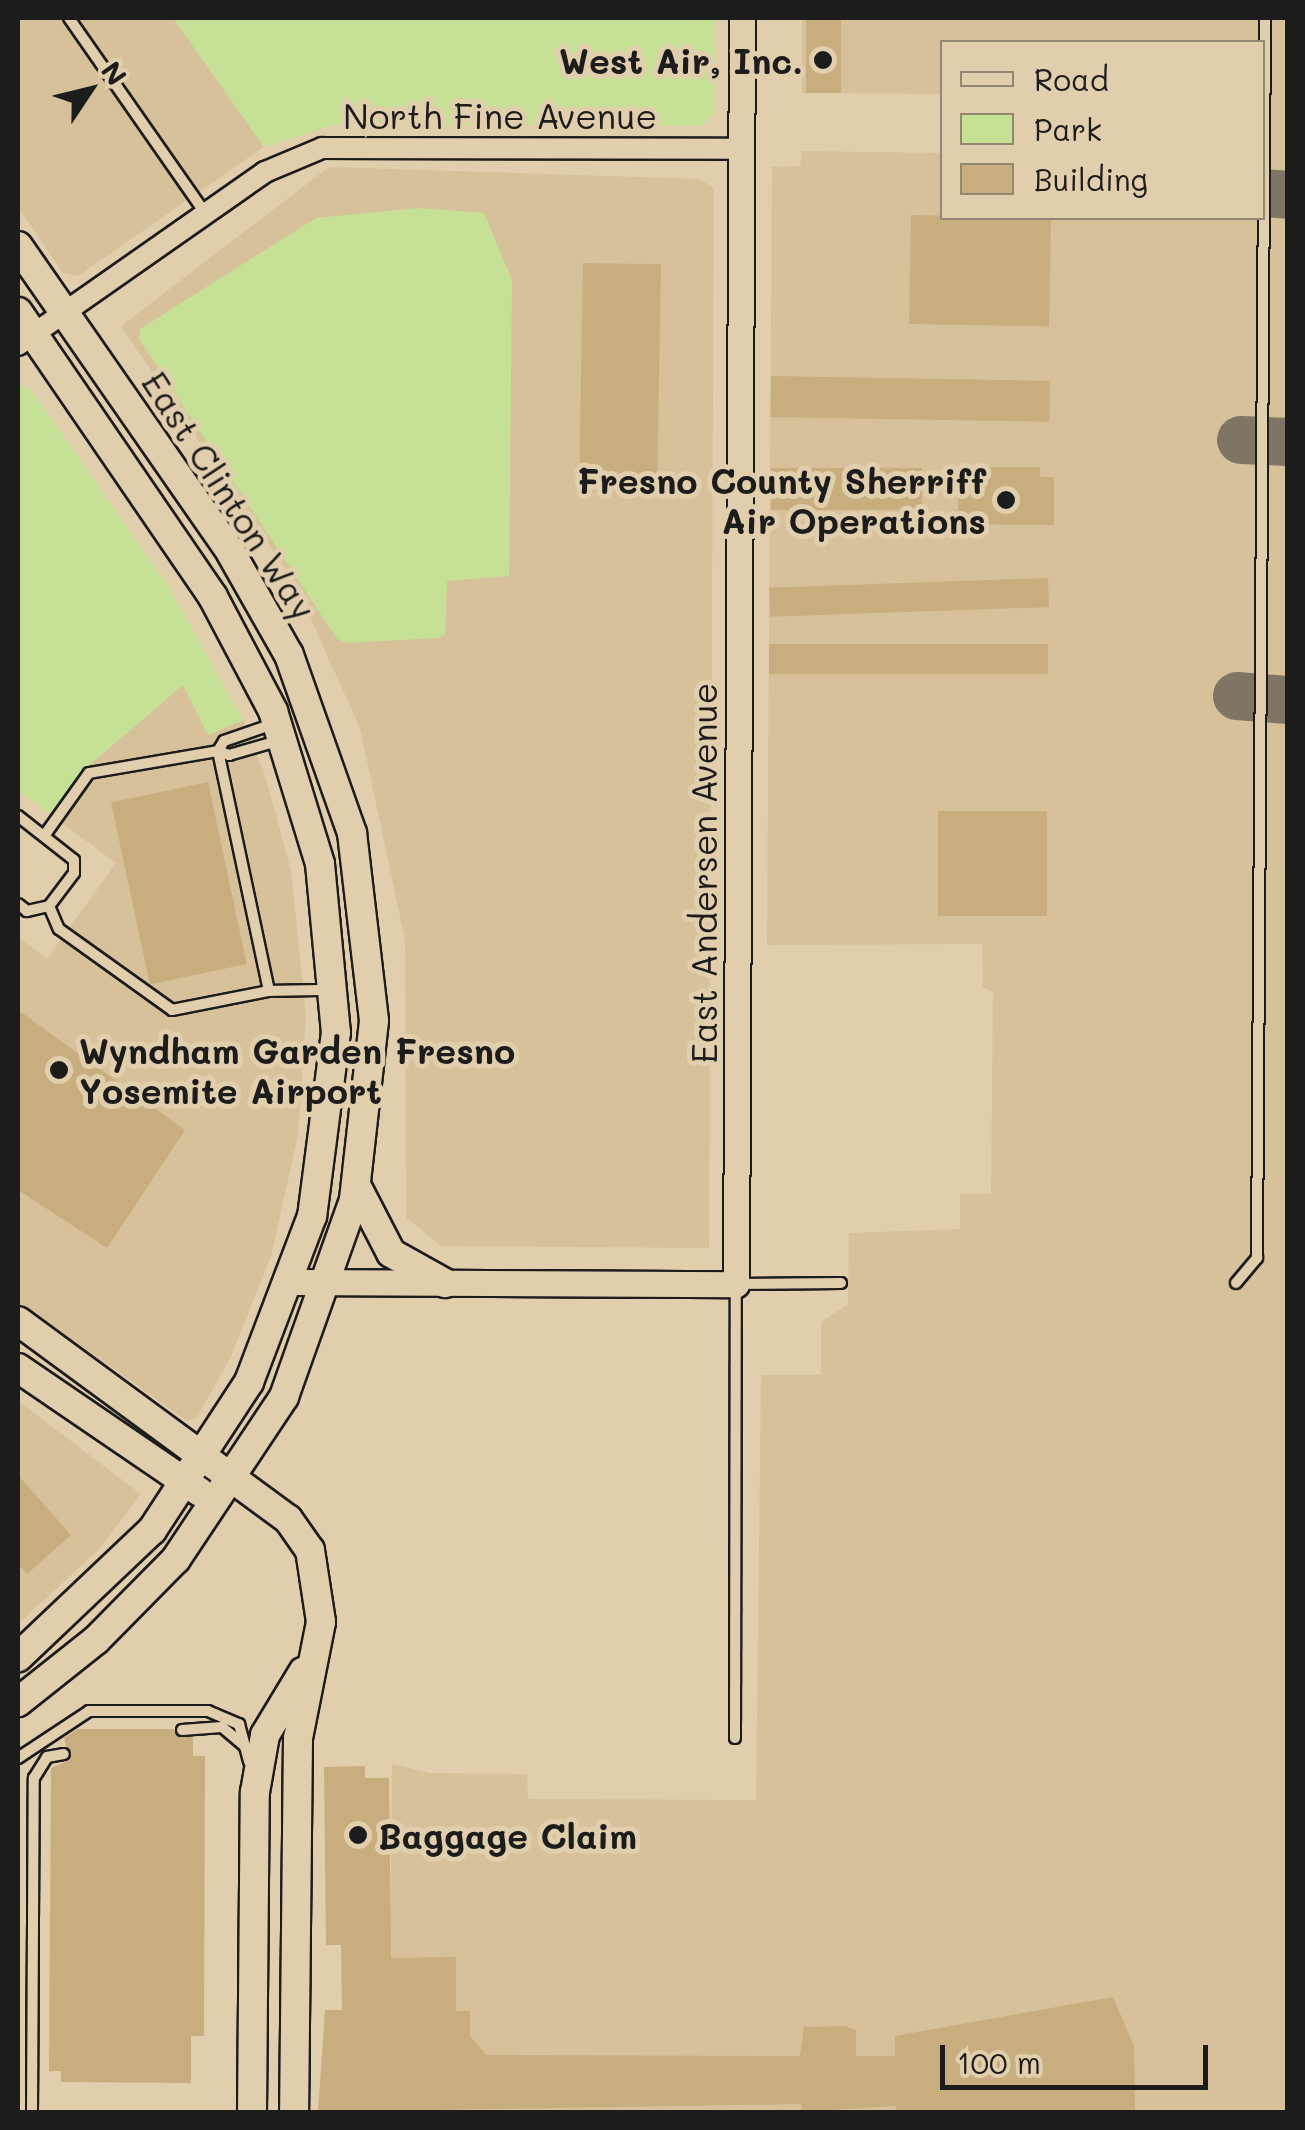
<!DOCTYPE html>
<html>
<head>
<meta charset="utf-8">
<style>
	body { margin:0 }
	#map { position:relative; width:1305px; height:2130px; overflow:hidden; background:#e1ceac; font-family:Mali,sans-serif }
	div>[style] { position:absolute }
	[style*='--x'] { left:calc(var(--x)*1px); top:calc(var(--y)*1px); width:calc(var(--w)*1px); rotate:calc(var(--a)*1deg) }
	.built>* { inset:0; background:#d6c19b }
	.green>* { inset:0; background:#c6e096 }
	.taxiway>* { height:48px; margin:-24px; padding:0 24px; transform-origin:24px; border-radius:24px; background:#7e7564 }
	.building>* { inset:0; background:#c8ae7f; transform-origin:0 0 }
	.roads { filter:drop-shadow(2px 0 #1c1c1c) drop-shadow(-2px 0 #1c1c1c) drop-shadow(0 2px #1c1c1c) drop-shadow(0 -2px #1c1c1c) }
	.service>* { height:10px; margin:-5px; padding:0 5px; transform-origin:5px; border-radius:5px; background:#e1ceac }
	.minor>* { height:20px; margin:-10px; padding:0 10px; transform-origin:10px; border-radius:10px; background:#e1ceac }
	.tertiary>* { height:25px; margin:-12.5px; padding:0 12.5px; transform-origin:12.5px; border-radius:12.5px; background:#e1ceac }
	.secondary>* { height:28px; margin:-14px; padding:0 14px; transform-origin:14px; border-radius:14px; background:#e1ceac }
	.dots>* { width:28px; height:28px; translate:-50% -50%; box-sizing:border-box; border:5px solid #e1ceac; border-radius:50% }
	span { translate:-50% -50%; white-space:nowrap; text-align:center; line-height:1.15; -webkit-text-stroke:10px #e1ceac; paint-order:stroke }
	.poi-label { font-size:35px; color:#1c1c1c; font-weight:700 }
	.right { translate:-100% -50%; text-align:right }
	.left { translate:0 -50%; text-align:left }
	.street-label { font-size:35px; color:#1c1c1c }
	.frame { position:absolute; inset:0; border:20px solid #1c1c1c; pointer-events:none }
	.legend { position:absolute; left:940px; top:40px; width:325px; height:180px; box-sizing:border-box; background:#e1ceac; border:2px solid #928772; margin:0; padding:12px 18px; list-style:none; font-size:30px; color:#1c1c1c }
	.legend li { display:flex; align-items:center; gap:20px; height:50px }
	.legend b { width:50px; border:2px solid #928772 }
	.north { position:absolute; left:40px; top:40px; width:100px; height:100px; -webkit-text-stroke:8px #e1ceac; paint-order:stroke; rotate:55deg; font-size:28px; font-weight:700; line-height:40px; text-align:center; color:#1c1c1c }
	.north::after { content:''; display:block; margin:auto; width:35px; height:45px; background:#1c1c1c; clip-path:polygon(50% 0,100% 100%,50% 72%,0 100%) }
	.scale { position:absolute; left:940px; top:2045px; width:268px; height:45px; box-sizing:border-box; border:5px solid #1c1c1c; border-top:0; padding-left:12px; font-size:30px; line-height:35px; white-space:nowrap; color:#1c1c1c; -webkit-text-stroke:8px #e1ceac; paint-order:stroke }
</style>
</head>
<body>
<div id="map">
	<div class="built">
		<div style="clip-path:polygon(18px 18px,175px 18px,264px 147px,78px 276px,63px 273px,18px 207px)"></div>
		<div style="clip-path:polygon(802px 18px,1287px 18px,1287px 2112px,388px 2112px,392px 1764px,430px 1773px,527px 1774px,528px 1799px,756px 1800px,761px 1375px,821px 1375px,821px 1322px,848px 1304px,849px 1233px,960px 1229px,960px 1194px,991px 1194px,993px 991px,983px 988px,982px 944px,767px 945px,772px 167px,800px 166px,802px 151px,942px 153px,942px 218px,1262px 218px,1262px 42px,942px 42px,942px 94px,802px 93px)"></div>
		<div style="clip-path:polygon(329px 167px,700px 179px,714px 189px,709px 1248px,441px 1246px,406px 1217px,405px 940px,360px 728px,293px 580px,121px 326px)"></div>
		<div style="clip-path:polygon(184px 684px,208px 735px,243px 720px,264px 772px,291px 870px,306px 1016px,298px 1135px,271px 1256px,231px 1356px,197px 1418px,187px 1421px,18px 1301px,18px 937px,47px 959px,116px 863px,50px 814px,80px 773px)"></div>
		<div style="clip-path:polygon(18px 1401px,141px 1494px,101px 1547px,18px 1624px)"></div>
	</div>
	<div class="green">
		<div style="clip-path:polygon(173px 18px,716px 18px,716px 110px,702px 126px,334px 125px,264px 147px)"></div>
		<div style="clip-path:polygon(417px 208px,484px 213px,512px 280px,509px 576px,447px 581px,445px 635px,437px 638px,348px 643px,337px 639px,139px 339px,140px 329px,316px 218px)"></div>
		<div style="clip-path:polygon(18px 386px,30px 388px,169px 587px,243px 720px,208px 735px,183px 685px,80px 773px,50px 814px,18px 790px)"></div>
	</div>
	<div class="taxiway">
		<div style="--x:1262;--y:193;--w:26;--a:4"></div>
		<div style="--x:1241;--y:440;--w:47;--a:2.4"></div>
		<div style="--x:1237;--y:696;--w:51;--a:4.5"></div>
	</div>
	<div class="building">
		<div style="left:806px;top:18px;width:35px;height:75px"></div>
		<div style="left:911px;top:215px;width:140px;height:109px;rotate:1deg"></div>
		<div style="left:583px;top:263px;width:78px;height:225px;rotate:1deg"></div>
		<div style="left:771px;top:376px;width:279px;height:41px;rotate:1deg"></div>
		<div style="clip-path:polygon(958px 467px,1040px 467px,1040px 477px,1054px 477px,1054px 525px,958px 524px)"></div>
		<div style="left:771px;top:468px;width:151px;height:42px"></div>
		<div style="left:1048px;top:578px;width:29px;height:279px;rotate:88deg"></div>
		<div style="left:769px;top:644px;width:279px;height:30px"></div>
		<div style="left:208px;top:782px;width:186px;height:99px;rotate:78deg"></div>
		<div style="left:1047px;top:811px;width:105px;height:109px;rotate:90deg"></div>
		<div style="clip-path:polygon(18px 1010px,185px 1130px,107px 1248px,18px 1190px)"></div>
		<div style="clip-path:polygon(18px 1475px,71px 1535px,27px 1574px,18px 1564px)"></div>
		<div style="clip-path:polygon(78px 1729px,173px 1729px,193px 1738px,193px 1756px,205px 1756px,204px 2036px,191px 2036px,191px 2083px,61px 2082px,61px 2071px,49px 2071px,51px 1768px,70px 1760px,64px 1738px)"></div>
		<div style="clip-path:polygon(365px 1766px,365px 1778px,389px 1778px,391px 1958px,456px 1957px,456px 2011px,470px 2011px,470px 2036px,486px 2055px,800px 2056px,804px 2027px,845px 2026px,856px 2030px,856px 2056px,895px 2056px,895px 2036px,1113px 1997px,1134px 2046px,1135px 2112px,896px 2112px,896px 2106px,802px 2112px,801px 2104px,318px 2112px,325px 2010px,342px 2010px,341px 1945px,326px 1945px,324px 1767px)"></div>
	</div>
	<div class="roads">
		<div class="service">
			<div style="--x:69;--y:18;--w:238;--a:55.1"></div>
			<div style="--x:276;--y:723;--w:55;--a:160.9"></div>
			<div style="--x:224;--y:741;--w:12;--a:121"></div>
			<div style="--x:218;--y:751;--w:12;--a:20"></div>
			<div style="--x:229;--y:755;--w:54;--a:-16.1"></div>
			<div style="--x:18;--y:816;--w:71;--a:38.2"></div>
			<div style="--x:74;--y:860;--w:13;--a:90"></div>
			<div style="--x:74;--y:873;--w:41;--a:127.1"></div>
			<div style="--x:49;--y:906;--w:23;--a:167"></div>
			<div style="--x:27;--y:911;--w:11;--a:-142"></div>
			<div style="--x:44;--y:836;--w:77;--a:-54.5"></div>
			<div style="--x:89;--y:773;--w:131;--a:-9.7"></div>
			<div style="--x:218;--y:751;--w:245;--a:78"></div>
			<div style="--x:269;--y:991;--w:60;--a:-1"></div>
			<div style="--x:49;--y:906;--w:25;--a:67"></div>
			<div style="--x:59;--y:929;--w:139;--a:35.6"></div>
			<div style="--x:172;--y:1010;--w:99;--a:-11.1"></div>
			<div style="--x:1236;--y:1283;--w:33;--a:-50"></div>
			<div style="--x:1257;--y:1258;--w:1240;--a:-89.63"></div>
			<div style="--x:182;--y:1730;--w:40;--a:-4.3"></div>
			<div style="--x:222;--y:1727;--w:34;--a:40"></div>
			<div style="--x:735;--y:1738;--w:454;--a:-89.9"></div>
			<div style="--x:736;--y:1284;--w:105;--a:-0.5"></div>
			<div style="--x:18;--y:1758;--w:85;--a:-33.5"></div>
			<div style="--x:89;--y:1711;--w:119;--a:0"></div>
			<div style="--x:208;--y:1711;--w:34;--a:23"></div>
			<div style="--x:239;--y:1724;--w:39;--a:75"></div>
			<div style="--x:32;--y:2112;--w:334;--a:-89.7"></div>
			<div style="--x:34;--y:1778;--w:25;--a:-58"></div>
			<div style="--x:47;--y:1757;--w:17;--a:-10"></div>
		</div>
		<div class="minor">
			<div style="--x:18;--y:345;--w:302;--a:-35"></div>
			<div style="--x:265;--y:172;--w:62;--a:-22.8"></div>
			<div style="--x:322;--y:148;--w:419;--a:0.1"></div>
		</div>
		<div class="tertiary">
			<div style="--x:292;--y:1282;--w:444;--a:0.3"></div>
			<div style="--x:736;--y:1284;--w:1266;--a:-89.73"></div>
		</div>
		<div class="secondary">
			<div style="--x:18;--y:246;--w:374;--a:55.2"></div>
			<div style="--x:231;--y:553;--w:117;--a:60.4"></div>
			<div style="--x:289;--y:655;--w:189;--a:70.5"></div>
			<div style="--x:352;--y:833;--w:189;--a:83.3"></div>
			<div style="--x:374;--y:1021;--w:180;--a:96.4"></div>
			<div style="--x:354;--y:1200;--w:209;--a:109.6"></div>
			<div style="--x:284;--y:1397;--w:195;--a:123.7"></div>
			<div style="--x:176;--y:1559;--w:114;--a:134.6"></div>
			<div style="--x:96;--y:1640;--w:100;--a:141.5"></div>
			<div style="--x:18;--y:312;--w:345;--a:55.6"></div>
			<div style="--x:213;--y:597;--w:129;--a:62.2"></div>
			<div style="--x:273;--y:711;--w:160;--a:72.9"></div>
			<div style="--x:320;--y:864;--w:169;--a:84.6"></div>
			<div style="--x:336;--y:1032;--w:186;--a:97.4"></div>
			<div style="--x:312;--y:1216;--w:178;--a:110.8"></div>
			<div style="--x:249;--y:1382;--w:177;--a:123.2"></div>
			<div style="--x:152;--y:1530;--w:185;--a:136.5"></div>
			<div style="--x:357;--y:1187;--w:74;--a:62.7"></div>
			<div style="--x:391;--y:1253;--w:62;--a:29.1"></div>
			<div style="--x:18;--y:1321;--w:335;--a:36.3"></div>
			<div style="--x:288;--y:1519;--w:38;--a:55"></div>
			<div style="--x:310;--y:1550;--w:73;--a:81.3"></div>
			<div style="--x:321;--y:1622;--w:118;--a:101.2"></div>
			<div style="--x:298;--y:1738;--w:374;--a:90.6"></div>
			<div style="--x:18;--y:1368;--w:220;--a:34.3"></div>
			<div style="--x:252;--y:2112;--w:320;--a:-89.5"></div>
			<div style="--x:255;--y:1792;--w:58;--a:-80"></div>
			<div style="--x:265;--y:1735;--w:74;--a:-58.9"></div>
		</div>
	</div>
	<div class="dots">
		<div style="left:823px;top:60px;background:#1c1c1c"></div>
		<div style="left:1006px;top:500px;background:#1c1c1c"></div>
		<div style="left:59px;top:1070px;background:#1c1c1c"></div>
		<div style="left:358px;top:1835px;background:#1c1c1c"></div>
	</div>
	<div class="poi-label">
		<span class="right" style="left:803px;top:60px">West Air, Inc.</span>
		<span class="right" style="left:986px;top:500px">Fresno County Sherriff<br>Air Operations</span>
		<span class="left" style="left:79px;top:1070px">Wyndham Garden Fresno<br>Yosemite Airport</span>
		<span class="left" style="left:378px;top:1835px">Baggage Claim</span>
	</div>
	<div class="street-label">
		<span style="left:500px;top:115px">North Fine Avenue</span>
		<span style="left:230px;top:495px;rotate:57deg">East Clinton Way</span>
		<span style="left:703px;top:873px;rotate:-90deg">East Andersen Avenue</span>
	</div>
	<div class="frame"></div>
	<ul class="legend">
	<li><b style="height:12px;background:#e1ceac"></b>Road</li>
	<li><b style="height:28px;background:#c6e096"></b>Park</li>
	<li><b style="height:28px;background:#c8ae7f"></b>Building</li>
	</ul>
	<div class="north">N</div>
	<div class="scale">100 m</div>
</div>
</body>
</html>
